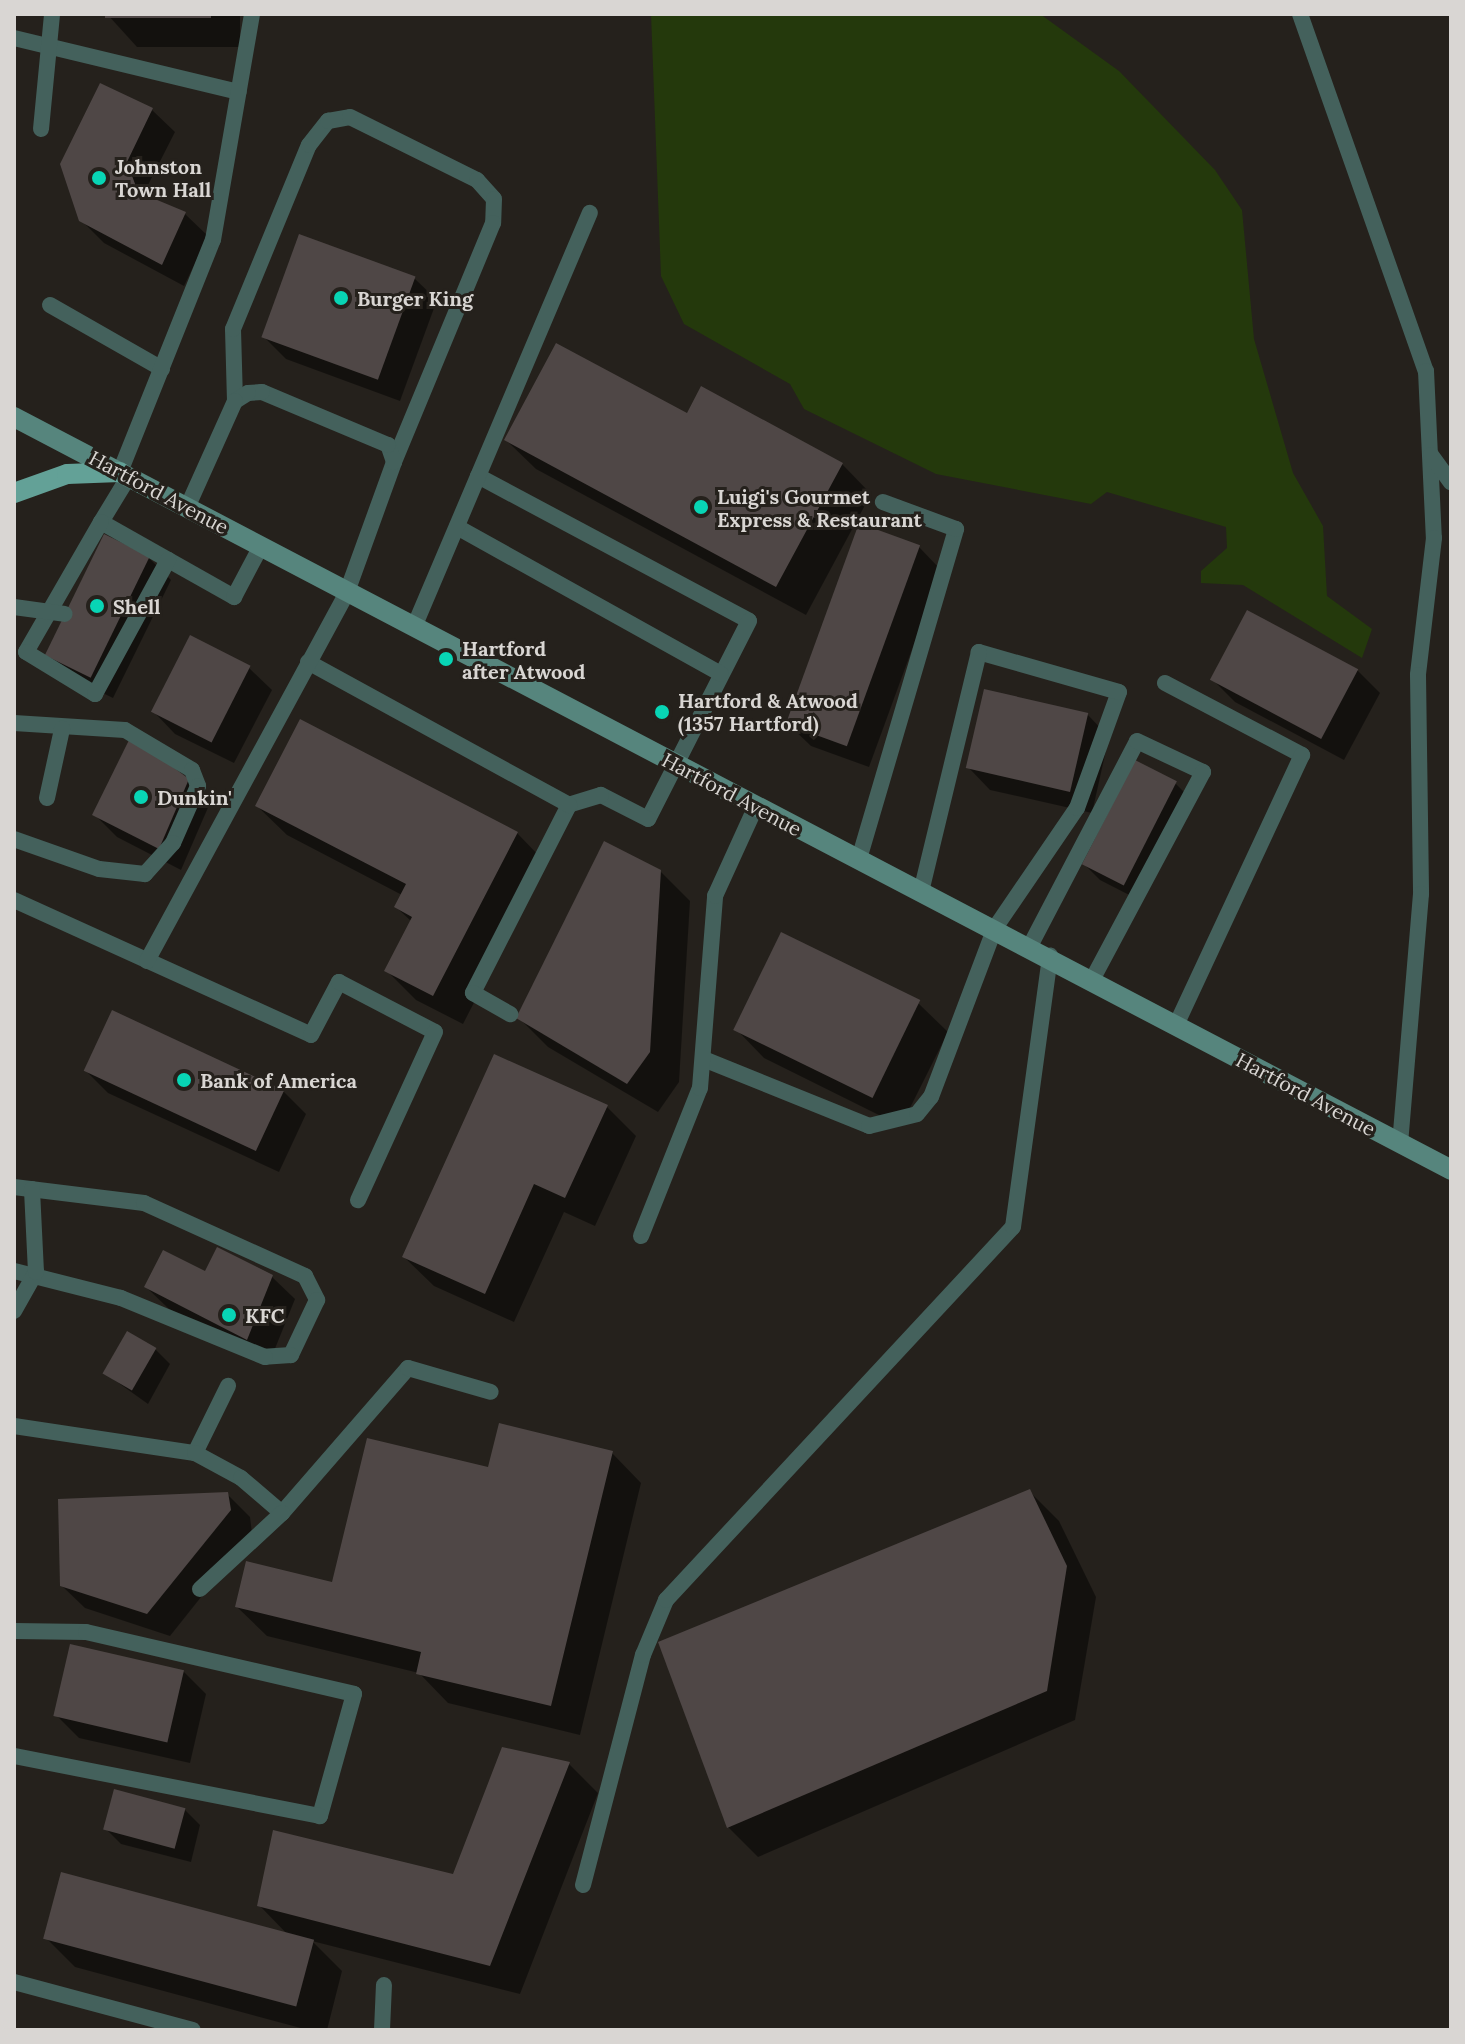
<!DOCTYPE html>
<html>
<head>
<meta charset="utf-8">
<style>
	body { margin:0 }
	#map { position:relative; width:1465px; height:2044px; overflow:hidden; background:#25211c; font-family:Lora,serif }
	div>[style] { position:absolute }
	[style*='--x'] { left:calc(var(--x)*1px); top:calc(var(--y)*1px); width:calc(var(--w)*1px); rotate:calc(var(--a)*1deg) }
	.green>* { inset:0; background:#24390c }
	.shadow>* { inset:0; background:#0007 }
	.building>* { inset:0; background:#4f4746; transform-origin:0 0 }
	.service>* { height:16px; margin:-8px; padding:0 8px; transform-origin:8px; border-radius:8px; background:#44615c }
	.secondary>* { height:20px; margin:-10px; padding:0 10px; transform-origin:10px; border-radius:10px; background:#56857d }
	.primary>* { height:20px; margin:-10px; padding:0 10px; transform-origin:10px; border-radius:10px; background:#63a197 }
	.dots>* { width:22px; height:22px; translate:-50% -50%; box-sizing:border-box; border:4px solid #25211c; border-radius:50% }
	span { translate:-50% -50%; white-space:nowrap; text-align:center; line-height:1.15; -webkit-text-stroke:6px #25211c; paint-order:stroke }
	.poi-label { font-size:20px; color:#d9d6d3; font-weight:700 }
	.left { translate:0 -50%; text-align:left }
	.street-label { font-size:20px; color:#d9d6d3 }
	.frame { position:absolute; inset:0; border:16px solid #d9d6d3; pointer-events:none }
</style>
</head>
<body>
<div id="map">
	<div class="green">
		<div style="clip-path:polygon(651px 14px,1040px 14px,1119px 71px,1215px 170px,1242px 210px,1254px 339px,1293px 473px,1323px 526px,1327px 596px,1372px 629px,1362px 658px,1243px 585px,1201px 583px,1201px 571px,1227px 548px,1226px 527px,1107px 492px,1091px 504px,936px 474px,804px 409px,790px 384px,684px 324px,661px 276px)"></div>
	</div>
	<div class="shadow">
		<div style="clip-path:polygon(107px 14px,240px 14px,240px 47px,137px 47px)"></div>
		<div style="clip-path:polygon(152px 110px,175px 132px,148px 185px,154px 201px,185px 214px,208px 236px,184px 286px,104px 243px,81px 220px)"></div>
		<div style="clip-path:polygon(414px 278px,437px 300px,400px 401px,286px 359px,264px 337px)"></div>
		<div style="clip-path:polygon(688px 416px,842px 464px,871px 494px,806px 615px,536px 469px,506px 440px)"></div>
		<div style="clip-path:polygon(919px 547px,941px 570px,869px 767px,811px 746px,788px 724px)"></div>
		<div style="clip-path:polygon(149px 558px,171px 580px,113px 698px,70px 677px,47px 655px)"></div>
		<div style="clip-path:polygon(191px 638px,249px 668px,272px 690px,234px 763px,175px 734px,153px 711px)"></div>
		<div style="clip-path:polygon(1357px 670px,1380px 693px,1344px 760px,1235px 702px,1213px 680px)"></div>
		<div style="clip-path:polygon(1087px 714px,1109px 737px,1092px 813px,990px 790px,968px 767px)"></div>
		<div style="clip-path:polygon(188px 781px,210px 803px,181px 870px,117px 837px,95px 815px)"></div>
		<div style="clip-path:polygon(1175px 783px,1190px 798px,1139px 900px,1100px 880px,1085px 865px)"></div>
		<div style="clip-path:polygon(257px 806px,517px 833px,546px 863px,463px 1024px,416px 1000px,387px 971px,412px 922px,396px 907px,402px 895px,287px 835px)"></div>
		<div style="clip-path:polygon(660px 871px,690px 901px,679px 1082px,658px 1112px,548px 1047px,519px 1018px)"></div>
		<div style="clip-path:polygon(918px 1003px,948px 1032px,901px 1126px,764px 1058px,735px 1028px)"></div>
		<div style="clip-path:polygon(86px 1071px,283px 1091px,306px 1114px,279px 1172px,108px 1093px)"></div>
		<div style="clip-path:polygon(607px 1107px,636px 1136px,595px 1226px,564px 1212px,514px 1322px,434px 1286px,404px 1257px)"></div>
		<div style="clip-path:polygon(205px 1274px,272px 1277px,295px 1299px,270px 1361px,169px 1309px,146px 1287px)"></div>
		<div style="clip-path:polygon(155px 1349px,170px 1364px,148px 1404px,106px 1374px)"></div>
		<div style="clip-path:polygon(612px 1453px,641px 1483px,580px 1735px,448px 1703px,419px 1673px,267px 1636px,237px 1607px,333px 1585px,490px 1469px)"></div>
		<div style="clip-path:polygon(1030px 1492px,1059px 1521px,1096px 1597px,1075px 1720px,758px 1857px,728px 1827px)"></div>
		<div style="clip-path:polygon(227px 1494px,250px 1517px,252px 1533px,170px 1636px,85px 1608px,62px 1586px)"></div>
		<div style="clip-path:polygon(183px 1671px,206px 1694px,190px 1763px,79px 1738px,56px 1715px)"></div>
		<div style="clip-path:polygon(569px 1764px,598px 1793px,520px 1994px,312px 1941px,342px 1971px,327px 2030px,308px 2030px,75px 1967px,46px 1938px,289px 1936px,259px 1905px,454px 1877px)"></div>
		<div style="clip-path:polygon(185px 1810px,200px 1825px,191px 1862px,121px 1844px,106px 1829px)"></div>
	</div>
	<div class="building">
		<div style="left:105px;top:14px;width:106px;height:4px"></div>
		<div style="clip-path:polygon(100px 83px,153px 108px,127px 162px,138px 192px,186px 212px,162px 265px,79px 221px,60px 164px)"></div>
		<div style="left:299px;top:234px;width:124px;height:110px;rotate:20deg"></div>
		<div style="clip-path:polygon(556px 343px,687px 413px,701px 386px,843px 463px,776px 587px,504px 440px)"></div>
		<div style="left:859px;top:523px;width:65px;height:214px;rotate:20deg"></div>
		<div style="left:104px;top:534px;width:51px;height:135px;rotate:26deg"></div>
		<div style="left:1247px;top:610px;width:126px;height:79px;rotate:28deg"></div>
		<div style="left:190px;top:635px;width:68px;height:86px;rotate:27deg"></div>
		<div style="left:984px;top:689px;width:107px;height:81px;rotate:13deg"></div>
		<div style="clip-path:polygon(300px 719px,518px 832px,433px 996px,384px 971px,412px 917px,394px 907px,406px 884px,255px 806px)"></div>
		<div style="clip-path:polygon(131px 736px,189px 779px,159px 849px,92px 815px)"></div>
		<div style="left:1135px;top:760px;width:47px;height:117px;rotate:27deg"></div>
		<div style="clip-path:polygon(604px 841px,661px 870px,650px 1052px,627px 1084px,516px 1018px)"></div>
		<div style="left:781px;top:932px;width:155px;height:109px;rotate:26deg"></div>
		<div style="left:112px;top:1010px;width:190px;height:67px;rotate:25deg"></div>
		<div style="clip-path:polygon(494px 1054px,608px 1105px,565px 1198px,534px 1184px,485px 1294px,402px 1257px)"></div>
		<div style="clip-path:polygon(217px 1247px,273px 1275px,247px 1340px,144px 1287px,163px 1250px,205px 1271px)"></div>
		<div style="left:127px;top:1331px;width:34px;height:49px;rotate:30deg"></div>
		<div style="clip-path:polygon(499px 1423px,613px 1451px,551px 1706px,416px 1674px,421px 1652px,235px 1607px,246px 1561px,332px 1582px,367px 1438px,488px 1467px)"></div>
		<div style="clip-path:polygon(1030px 1489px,1067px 1566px,1047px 1691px,727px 1828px,658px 1642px)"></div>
		<div style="clip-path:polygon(228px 1492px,231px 1510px,147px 1614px,60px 1586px,58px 1499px)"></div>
		<div style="left:70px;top:1644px;width:117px;height:74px;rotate:13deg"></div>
		<div style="clip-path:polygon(502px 1747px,570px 1762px,490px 1966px,257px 1906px,273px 1830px,453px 1874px)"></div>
		<div style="left:114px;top:1789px;width:74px;height:42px;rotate:15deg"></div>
		<div style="left:61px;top:1872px;width:262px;height:69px;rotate:15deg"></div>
	</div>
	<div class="service">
		<div style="--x:1300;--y:14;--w:379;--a:70.6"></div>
		<div style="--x:1426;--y:371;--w:167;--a:87.3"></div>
		<div style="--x:1434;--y:538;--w:138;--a:96.7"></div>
		<div style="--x:1418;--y:675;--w:219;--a:89.2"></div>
		<div style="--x:1421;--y:894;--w:250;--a:94.8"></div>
		<div style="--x:14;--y:38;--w:231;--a:13.5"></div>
		<div style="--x:41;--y:129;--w:116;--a:-84.5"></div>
		<div style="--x:50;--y:305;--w:129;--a:29.7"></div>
		<div style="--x:235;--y:401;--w:72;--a:-91.6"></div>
		<div style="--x:233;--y:329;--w:199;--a:-67.6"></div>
		<div style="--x:309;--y:145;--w:31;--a:-52"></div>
		<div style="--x:328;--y:121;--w:22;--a:-10"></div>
		<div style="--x:350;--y:117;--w:142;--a:26.4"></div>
		<div style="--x:477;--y:180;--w:25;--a:48"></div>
		<div style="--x:494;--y:199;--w:24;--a:92"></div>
		<div style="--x:493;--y:223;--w:259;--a:112.5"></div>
		<div style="--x:1431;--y:455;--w:34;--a:54"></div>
		<div style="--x:120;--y:472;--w:250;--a:-68.2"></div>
		<div style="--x:213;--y:240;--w:229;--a:-80.2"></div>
		<div style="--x:129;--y:476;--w:54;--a:121.3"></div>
		<div style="--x:101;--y:522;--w:153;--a:29.4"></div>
		<div style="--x:234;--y:597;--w:58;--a:-62.1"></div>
		<div style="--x:478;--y:476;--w:307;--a:28.1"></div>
		<div style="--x:749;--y:621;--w:222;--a:117"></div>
		<div style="--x:648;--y:819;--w:53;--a:-152.9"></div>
		<div style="--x:601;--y:795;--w:34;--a:163"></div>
		<div style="--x:569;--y:805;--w:211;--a:117.1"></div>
		<div style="--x:473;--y:993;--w:43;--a:29.6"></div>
		<div style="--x:101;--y:522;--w:150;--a:120"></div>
		<div style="--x:26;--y:652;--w:81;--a:31.3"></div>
		<div style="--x:95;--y:694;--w:153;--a:-61.4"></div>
		<div style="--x:457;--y:527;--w:302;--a:29.1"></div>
		<div style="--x:14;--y:607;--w:51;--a:7.8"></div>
		<div style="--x:414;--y:627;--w:450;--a:-67"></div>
		<div style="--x:308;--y:662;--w:298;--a:28.7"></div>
		<div style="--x:1165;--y:683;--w:155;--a:27.7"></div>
		<div style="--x:1302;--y:755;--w:296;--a:115"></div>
		<div style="--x:14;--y:723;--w:111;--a:3.6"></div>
		<div style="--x:125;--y:730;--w:78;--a:30.8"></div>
		<div style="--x:192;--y:770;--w:17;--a:69"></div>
		<div style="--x:198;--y:786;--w:62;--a:113.7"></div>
		<div style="--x:173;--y:843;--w:42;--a:132.1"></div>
		<div style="--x:145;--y:874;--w:46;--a:-173.8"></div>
		<div style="--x:99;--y:869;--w:90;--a:-160.6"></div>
		<div style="--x:47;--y:798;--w:71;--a:-77.7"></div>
		<div style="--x:859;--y:859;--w:344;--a:-73.6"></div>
		<div style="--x:956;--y:529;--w:78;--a:-159.7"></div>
		<div style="--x:14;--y:900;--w:326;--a:24.4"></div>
		<div style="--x:311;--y:1035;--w:60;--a:-62.2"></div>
		<div style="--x:339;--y:982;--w:108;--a:27.5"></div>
		<div style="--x:435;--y:1032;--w:185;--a:114.6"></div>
		<div style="--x:1030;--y:946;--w:231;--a:-62.4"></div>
		<div style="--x:1137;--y:741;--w:73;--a:25.2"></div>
		<div style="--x:1203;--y:772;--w:234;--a:118.1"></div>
		<div style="--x:147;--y:961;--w:420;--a:-61.5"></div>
		<div style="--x:347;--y:592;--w:138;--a:-70.1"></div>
		<div style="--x:394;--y:462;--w:18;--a:-109"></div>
		<div style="--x:388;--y:445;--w:137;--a:-157.2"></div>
		<div style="--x:262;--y:392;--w:14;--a:176"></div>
		<div style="--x:248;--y:393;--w:15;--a:148"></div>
		<div style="--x:235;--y:401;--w:117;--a:114.2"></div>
		<div style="--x:706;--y:1060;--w:176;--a:22"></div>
		<div style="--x:869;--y:1126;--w:49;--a:-14"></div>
		<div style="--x:917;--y:1114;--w:22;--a:-51"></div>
		<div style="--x:931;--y:1097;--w:181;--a:-69.3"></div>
		<div style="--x:995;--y:928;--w:145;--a:-55.7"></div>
		<div style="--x:1077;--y:808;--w:123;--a:-70.1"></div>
		<div style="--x:1119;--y:692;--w:146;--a:-164.1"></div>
		<div style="--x:979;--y:652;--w:246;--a:103.6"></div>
		<div style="--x:14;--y:1187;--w:131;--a:7"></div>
		<div style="--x:144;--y:1203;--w:177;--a:24.4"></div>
		<div style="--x:305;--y:1276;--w:27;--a:63"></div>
		<div style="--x:317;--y:1300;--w:61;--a:115.3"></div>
		<div style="--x:291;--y:1355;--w:26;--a:176"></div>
		<div style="--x:265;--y:1357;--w:156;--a:-157.7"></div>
		<div style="--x:121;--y:1298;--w:110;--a:-165.8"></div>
		<div style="--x:641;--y:1236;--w:159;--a:-68.3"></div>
		<div style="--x:700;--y:1088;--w:193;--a:-85.5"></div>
		<div style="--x:715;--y:896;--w:99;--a:-65.5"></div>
		<div style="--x:14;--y:1311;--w:45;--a:-60.6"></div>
		<div style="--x:36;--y:1272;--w:83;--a:-92.8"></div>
		<div style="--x:14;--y:1426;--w:183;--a:8.5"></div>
		<div style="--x:195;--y:1453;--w:75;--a:-63.8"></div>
		<div style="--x:195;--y:1453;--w:52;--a:28.5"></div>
		<div style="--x:241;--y:1478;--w:54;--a:40.5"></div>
		<div style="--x:282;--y:1513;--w:192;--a:-49"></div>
		<div style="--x:408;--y:1368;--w:86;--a:16.1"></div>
		<div style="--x:200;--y:1589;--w:112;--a:-42.8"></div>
		<div style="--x:14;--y:1631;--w:72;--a:0.8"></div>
		<div style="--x:86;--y:1632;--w:275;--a:13"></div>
		<div style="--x:354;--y:1694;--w:127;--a:105.6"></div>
		<div style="--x:320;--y:1816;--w:312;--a:-168.9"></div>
		<div style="--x:583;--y:1885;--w:238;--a:-75.4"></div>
		<div style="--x:643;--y:1655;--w:60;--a:-67.3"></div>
		<div style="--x:666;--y:1600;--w:509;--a:-47.07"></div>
		<div style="--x:1013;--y:1227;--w:274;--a:-82.2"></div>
		<div style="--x:14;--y:1982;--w:185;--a:15"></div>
		<div style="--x:382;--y:2030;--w:45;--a:-87.5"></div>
	</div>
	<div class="secondary">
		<div style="--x:14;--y:417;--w:1622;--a:27.65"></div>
	</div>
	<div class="primary">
		<div style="--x:14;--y:493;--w:56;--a:-19.7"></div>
		<div style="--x:67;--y:474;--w:53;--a:-2.2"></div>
	</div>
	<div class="dots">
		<div style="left:99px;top:178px;background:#08d5b5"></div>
		<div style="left:341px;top:298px;background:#08d5b5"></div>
		<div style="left:701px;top:507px;background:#08d5b5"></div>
		<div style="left:97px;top:606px;background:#08d5b5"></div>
		<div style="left:446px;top:659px;background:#08d5b5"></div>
		<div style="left:662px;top:712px;background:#08d5b5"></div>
		<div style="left:141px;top:797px;background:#08d5b5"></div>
		<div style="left:184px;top:1080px;background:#08d5b5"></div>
		<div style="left:229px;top:1315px;background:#08d5b5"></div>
	</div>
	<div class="poi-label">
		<span class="left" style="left:115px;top:178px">Johnston<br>Town Hall</span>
		<span class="left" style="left:357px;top:298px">Burger King</span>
		<span class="left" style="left:717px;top:508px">Luigi's Gourmet<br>Express &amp; Restaurant</span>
		<span class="left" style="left:113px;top:606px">Shell</span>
		<span class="left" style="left:462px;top:660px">Hartford<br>after Atwood</span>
		<span class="left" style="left:678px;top:712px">Hartford &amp; Atwood<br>(1357 Hartford)</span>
		<span class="left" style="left:157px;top:797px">Dunkin'</span>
		<span class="left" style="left:200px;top:1080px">Bank of America</span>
		<span class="left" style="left:245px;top:1315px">KFC</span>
	</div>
	<div class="street-label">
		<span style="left:159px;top:492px;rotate:28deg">Hartford Avenue</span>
		<span style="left:732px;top:794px;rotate:28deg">Hartford Avenue</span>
		<span style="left:1306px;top:1094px;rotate:28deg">Hartford Avenue</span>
	</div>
	<div class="frame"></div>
</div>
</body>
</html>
